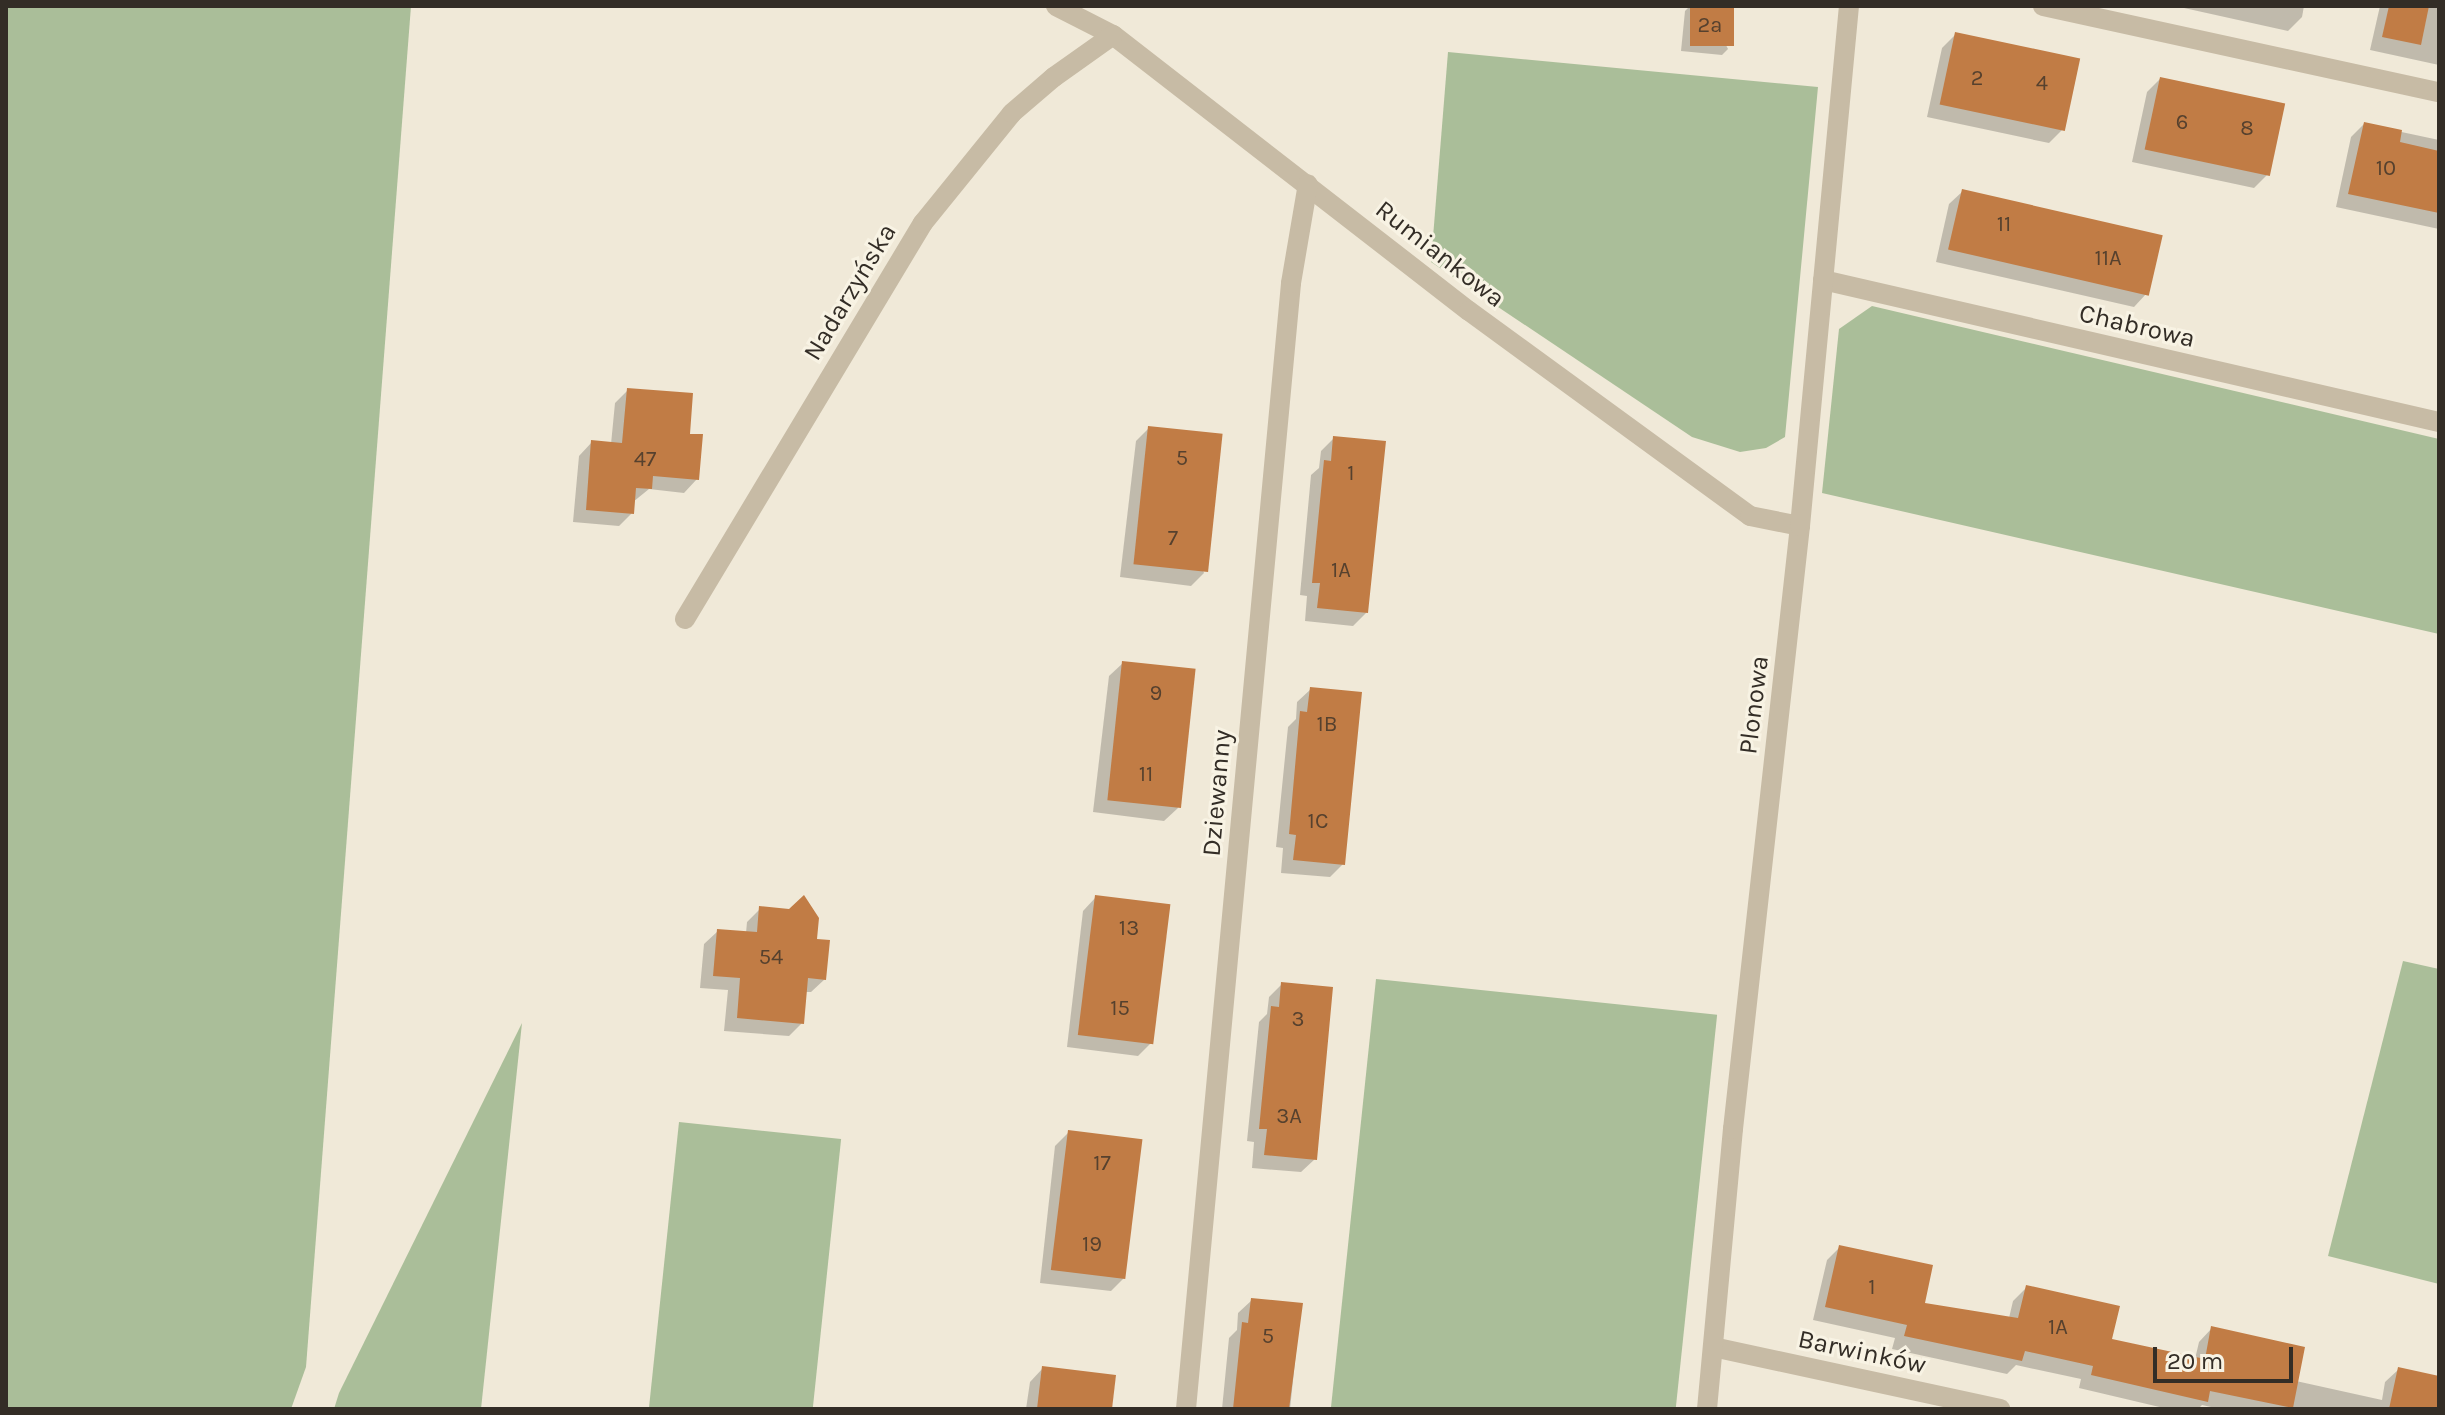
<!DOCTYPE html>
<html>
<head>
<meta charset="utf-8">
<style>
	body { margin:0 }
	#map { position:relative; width:2445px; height:1415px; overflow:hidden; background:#f0e9d8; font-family:Karla,sans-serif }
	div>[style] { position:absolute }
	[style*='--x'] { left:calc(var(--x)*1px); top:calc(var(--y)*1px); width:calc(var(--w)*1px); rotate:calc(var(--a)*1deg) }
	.green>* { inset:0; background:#aabe99; transform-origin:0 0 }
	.shadow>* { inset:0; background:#0003 }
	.building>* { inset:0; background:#c17c45; transform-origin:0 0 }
	.street>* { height:20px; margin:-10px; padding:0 10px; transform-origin:10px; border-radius:10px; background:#c7bba5 }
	span { translate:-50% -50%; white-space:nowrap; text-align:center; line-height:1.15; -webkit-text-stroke:6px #f8f3e4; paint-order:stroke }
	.number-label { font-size:22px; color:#56412e }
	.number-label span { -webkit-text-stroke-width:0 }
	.street-label { font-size:26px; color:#332d26 }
	.frame { position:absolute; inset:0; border:8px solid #332d26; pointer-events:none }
	.scale { position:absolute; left:2153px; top:1347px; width:140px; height:36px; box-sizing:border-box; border:4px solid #332d26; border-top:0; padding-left:10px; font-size:24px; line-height:28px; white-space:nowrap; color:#332d26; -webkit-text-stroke:6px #f8f3e4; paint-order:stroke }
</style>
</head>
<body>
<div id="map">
	<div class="green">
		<div style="clip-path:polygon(6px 6px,411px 6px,306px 1367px,291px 1409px,6px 1409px)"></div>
		<div style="clip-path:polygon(1448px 52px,1818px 87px,1785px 437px,1766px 448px,1740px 452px,1692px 437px,1431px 262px)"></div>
		<div style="clip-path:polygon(1872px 306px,2439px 439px,2439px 634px,1822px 493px,1839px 329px)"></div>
		<div style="clip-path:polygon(2403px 961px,2439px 969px,2439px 1284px,2328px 1256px)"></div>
		<div style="left:1376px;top:979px;width:343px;height:432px;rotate:6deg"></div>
		<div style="clip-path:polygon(522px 1023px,481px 1409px,334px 1409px,339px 1393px)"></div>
		<div style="left:679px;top:1122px;width:163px;height:288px;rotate:6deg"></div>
	</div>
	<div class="shadow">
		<div style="clip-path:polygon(1690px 6px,1706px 6px,1728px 49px,1722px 55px,1681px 51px,1685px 11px)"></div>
		<div style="clip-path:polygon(2175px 6px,2304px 6px,2302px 17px,2288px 31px)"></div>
		<div style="clip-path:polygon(2380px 6px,2439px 6px,2439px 65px,2370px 50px)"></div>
		<div style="clip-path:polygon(1955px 35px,2062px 130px,2049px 143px,1927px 117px,1942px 48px)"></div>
		<div style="clip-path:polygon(2160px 79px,2267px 175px,2254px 188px,2132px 162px,2147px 92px)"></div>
		<div style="clip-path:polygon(2364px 124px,2439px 140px,2439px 229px,2336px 207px,2351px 137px)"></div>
		<div style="clip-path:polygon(1963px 191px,2147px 293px,2134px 307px,1936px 262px,1949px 204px)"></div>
		<div style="clip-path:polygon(628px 390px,688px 436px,697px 479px,684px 493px,649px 489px,633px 502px,632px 513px,619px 526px,573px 522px,579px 456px,592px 442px,611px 444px,615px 403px)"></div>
		<div style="clip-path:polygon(1149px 428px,1204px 573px,1191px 586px,1120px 577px,1136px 441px)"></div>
		<div style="clip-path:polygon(1334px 438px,1366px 613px,1353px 626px,1305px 621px,1307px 596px,1300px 595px,1311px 475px,1319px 468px,1321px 451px)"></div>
		<div style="clip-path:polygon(1123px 663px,1178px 808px,1164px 821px,1093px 812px,1109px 676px)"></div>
		<div style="clip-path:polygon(1311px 689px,1343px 864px,1330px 877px,1281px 873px,1283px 848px,1276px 847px,1288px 727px,1296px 719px,1297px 702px)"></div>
		<div style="clip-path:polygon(1096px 897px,1152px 1042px,1138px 1056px,1067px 1047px,1083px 911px)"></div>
		<div style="clip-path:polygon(760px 909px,815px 941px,825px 979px,811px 992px,805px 992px,802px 1023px,789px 1036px,724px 1031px,728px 990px,700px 988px,704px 944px,718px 931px,746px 933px,747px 922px)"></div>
		<div style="clip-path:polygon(1282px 984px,1315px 1159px,1301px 1172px,1252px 1168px,1254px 1142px,1247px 1141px,1259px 1022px,1267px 1014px,1269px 997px)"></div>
		<div style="clip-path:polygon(1068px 1133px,1124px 1278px,1111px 1291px,1040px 1283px,1055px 1146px)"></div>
		<div style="clip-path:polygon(1840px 1247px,1923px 1305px,2009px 1318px,2013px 1301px,2026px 1288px,2110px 1341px,2195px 1359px,2199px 1342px,2212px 1328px,2296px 1381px,2382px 1400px,2385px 1382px,2399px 1369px,2439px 1378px,2439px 1409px,2220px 1409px,2202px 1405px,2198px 1409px,2168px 1409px,2079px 1388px,2081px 1379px,2016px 1365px,2007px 1374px,1892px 1349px,1895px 1338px,1813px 1320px,1827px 1260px)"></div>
		<div style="clip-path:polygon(1252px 1300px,1301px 1305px,1290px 1409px,1222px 1409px,1229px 1338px,1237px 1330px,1238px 1313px)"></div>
		<div style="clip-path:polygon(1043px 1368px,1110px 1409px,1026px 1409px,1030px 1382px)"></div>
	</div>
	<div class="building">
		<div style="left:1690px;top:6px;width:44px;height:40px"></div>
		<div style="clip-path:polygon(2389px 6px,2429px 6px,2421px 45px,2382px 37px)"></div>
		<div style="left:1955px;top:32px;width:128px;height:74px;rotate:12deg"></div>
		<div style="left:2160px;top:77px;width:128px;height:74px;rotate:12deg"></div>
		<div style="clip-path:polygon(2364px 122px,2402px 130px,2400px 142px,2439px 151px,2439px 213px,2348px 194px)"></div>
		<div style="left:1962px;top:189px;width:206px;height:62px;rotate:13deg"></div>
		<div style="clip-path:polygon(627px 388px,693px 393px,690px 434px,703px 434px,699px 480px,653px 476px,652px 489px,636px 488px,634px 514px,586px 510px,591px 440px,622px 443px)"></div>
		<div style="left:1148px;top:426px;width:75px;height:139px;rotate:6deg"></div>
		<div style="clip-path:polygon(1333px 436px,1386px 441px,1368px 613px,1317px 608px,1320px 583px,1312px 583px,1324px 460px,1331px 461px)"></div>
		<div style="left:1122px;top:661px;width:74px;height:140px;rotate:6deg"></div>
		<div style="clip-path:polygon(1310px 687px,1362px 692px,1345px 865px,1293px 860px,1296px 835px,1289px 834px,1300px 711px,1307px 712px)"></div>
		<div style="clip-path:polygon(804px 895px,819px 918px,817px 939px,830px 940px,826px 980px,808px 978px,804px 1024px,737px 1018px,740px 978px,713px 976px,717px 929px,757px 932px,759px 906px,789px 909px)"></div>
		<div style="left:1095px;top:895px;width:76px;height:141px;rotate:7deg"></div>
		<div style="clip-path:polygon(1281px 982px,1333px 987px,1317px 1160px,1264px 1155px,1267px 1129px,1259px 1129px,1271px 1006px,1279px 1007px)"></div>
		<div style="left:1068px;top:1130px;width:75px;height:141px;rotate:7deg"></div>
		<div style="clip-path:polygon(1839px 1245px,1933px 1265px,1925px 1303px,2018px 1318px,2026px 1285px,2120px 1306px,2112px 1339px,2205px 1359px,2211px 1326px,2305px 1347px,2293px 1408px,2210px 1391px,2208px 1402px,2091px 1375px,2093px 1366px,2025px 1351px,2022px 1361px,1904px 1336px,1907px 1325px,1825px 1307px)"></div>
		<div style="clip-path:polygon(1251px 1298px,1303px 1303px,1289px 1409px,1233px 1409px,1242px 1322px,1248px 1323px)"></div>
		<div style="clip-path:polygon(1042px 1366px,1116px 1375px,1112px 1409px,1037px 1409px)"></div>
		<div style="clip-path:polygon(2398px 1367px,2439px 1376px,2439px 1409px,2389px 1409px)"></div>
	</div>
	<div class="street">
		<div style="--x:1056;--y:6;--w:64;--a:27"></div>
		<div style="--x:1113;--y:35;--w:450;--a:37.8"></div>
		<div style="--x:1469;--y:311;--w:348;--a:36.1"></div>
		<div style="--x:1750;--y:516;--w:51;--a:11.3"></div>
		<div style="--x:2043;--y:6;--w:405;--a:12.3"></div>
		<div style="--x:1823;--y:280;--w:632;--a:12.98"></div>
		<div style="--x:685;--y:619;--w:462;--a:-59"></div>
		<div style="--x:923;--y:223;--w:141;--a:-51"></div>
		<div style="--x:1012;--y:113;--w:55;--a:-40.6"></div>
		<div style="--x:1054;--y:77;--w:72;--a:-35.4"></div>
		<div style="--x:1713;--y:1347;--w:294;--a:12.2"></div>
		<div style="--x:1186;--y:1409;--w:1131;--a:-84.67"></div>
		<div style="--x:1291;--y:283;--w:100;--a:-80.3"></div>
		<div style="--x:1707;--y:1409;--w:281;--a:-84.7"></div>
		<div style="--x:1733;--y:1129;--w:607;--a:-83.66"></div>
		<div style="--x:1800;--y:526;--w:522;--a:-84.62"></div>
	</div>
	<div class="number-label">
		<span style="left:1710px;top:26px">2a</span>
		<span style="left:1977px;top:79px">2</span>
		<span style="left:2042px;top:84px">4</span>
		<span style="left:2182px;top:123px">6</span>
		<span style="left:2247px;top:129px">8</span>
		<span style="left:2386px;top:169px">10</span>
		<span style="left:2004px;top:225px">11</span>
		<span style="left:2108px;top:259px">11A</span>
		<span style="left:1182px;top:459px">5</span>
		<span style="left:645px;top:460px">47</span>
		<span style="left:1351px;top:474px">1</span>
		<span style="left:1173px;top:539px">7</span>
		<span style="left:1341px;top:571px">1A</span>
		<span style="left:1156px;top:694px">9</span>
		<span style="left:1327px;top:725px">1B</span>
		<span style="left:1146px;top:775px">11</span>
		<span style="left:1318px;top:822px">1C</span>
		<span style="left:1129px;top:929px">13</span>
		<span style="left:771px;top:958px">54</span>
		<span style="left:1120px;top:1009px">15</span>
		<span style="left:1298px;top:1020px">3</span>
		<span style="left:1289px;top:1117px">3A</span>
		<span style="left:1102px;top:1164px">17</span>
		<span style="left:1092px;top:1245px">19</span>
		<span style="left:1872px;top:1288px">1</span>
		<span style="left:2058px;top:1328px">1A</span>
		<span style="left:1268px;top:1337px">5</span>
	</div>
	<div class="street-label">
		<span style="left:1440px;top:254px;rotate:38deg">Rumiankowa</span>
		<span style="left:850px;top:292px;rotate:-59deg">Nadarzyńska</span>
		<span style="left:2137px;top:326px;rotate:13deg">Chabrowa</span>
		<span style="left:1754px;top:705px;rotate:-83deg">Plonowa</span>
		<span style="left:1217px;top:793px;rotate:-85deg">Dziewanny</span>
		<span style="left:1862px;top:1352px;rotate:12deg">Barwinków</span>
	</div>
	<div class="frame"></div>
	<div class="scale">20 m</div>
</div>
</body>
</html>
